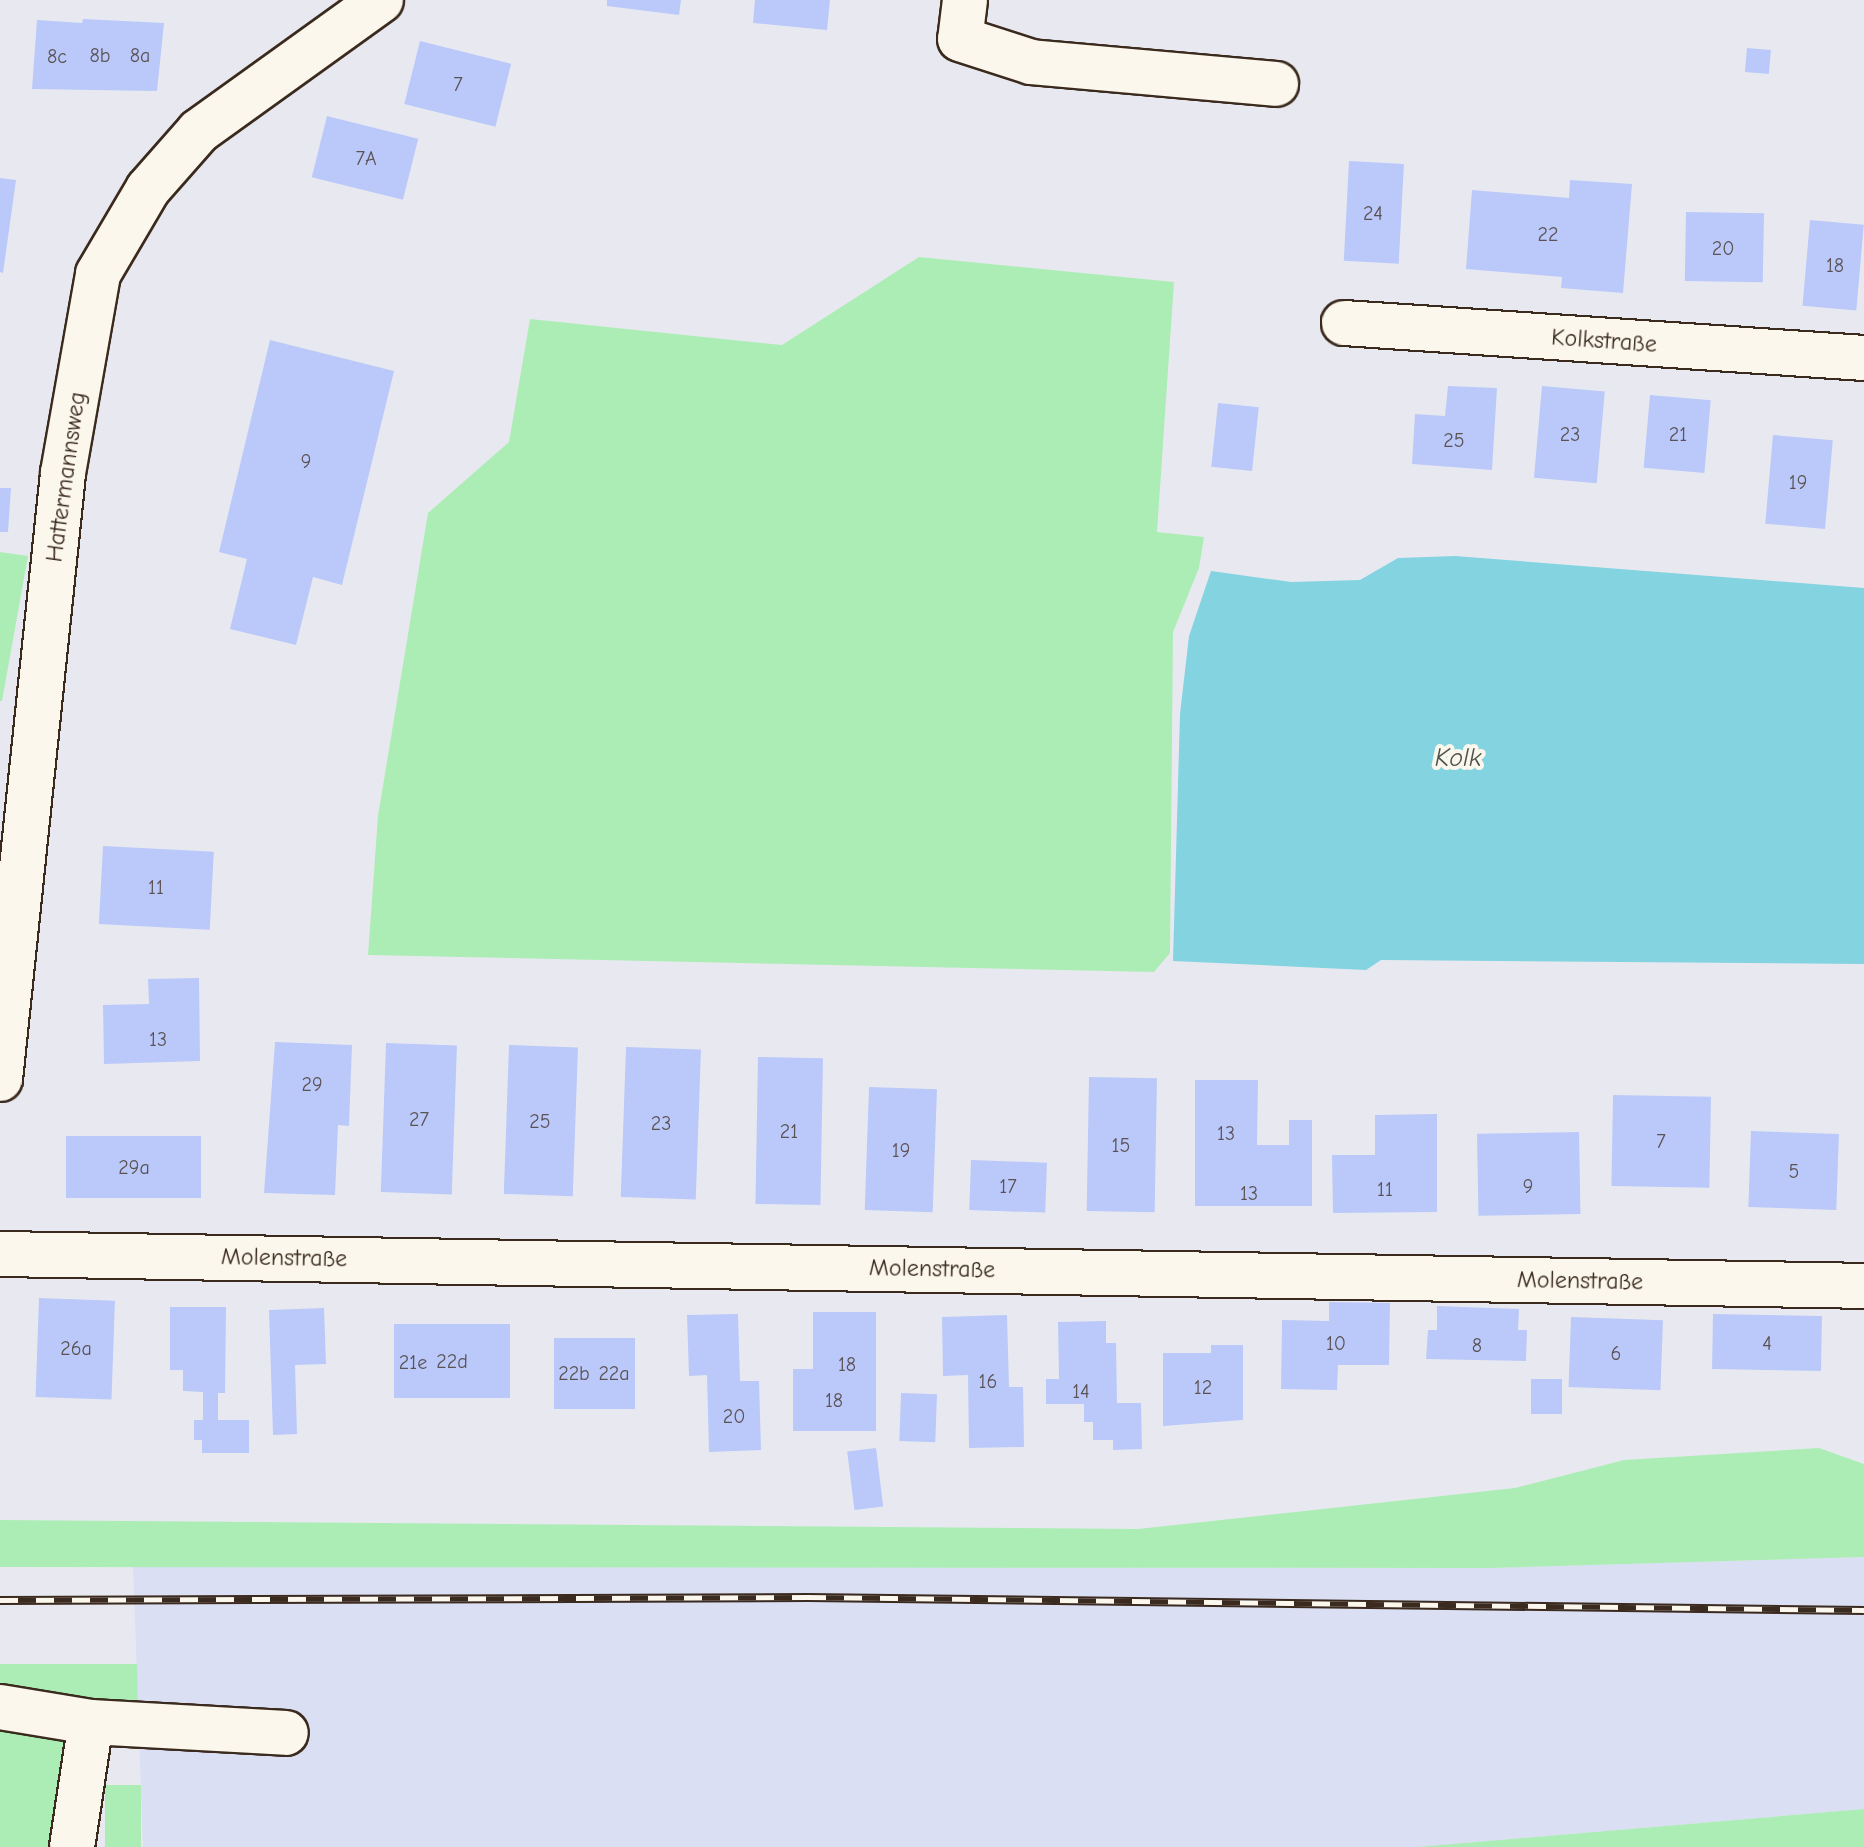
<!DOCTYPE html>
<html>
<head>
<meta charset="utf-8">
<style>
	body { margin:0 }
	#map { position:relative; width:1864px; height:1847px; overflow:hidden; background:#e8e9f0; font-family:"Comic Neue",sans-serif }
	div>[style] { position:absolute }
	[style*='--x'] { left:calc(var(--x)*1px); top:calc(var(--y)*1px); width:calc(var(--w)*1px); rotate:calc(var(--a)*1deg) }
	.built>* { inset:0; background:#dadff3 }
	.green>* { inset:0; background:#acedb5; transform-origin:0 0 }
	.water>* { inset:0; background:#84d3e0 }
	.building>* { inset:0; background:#bac9f9; transform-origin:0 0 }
	.roads { filter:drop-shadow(2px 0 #3b2a1e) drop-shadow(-2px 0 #3b2a1e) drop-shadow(0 2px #3b2a1e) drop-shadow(0 -2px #3b2a1e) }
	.minor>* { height:44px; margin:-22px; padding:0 22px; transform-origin:22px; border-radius:22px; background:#fbf7ec }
	.rail>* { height:9px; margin-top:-4.5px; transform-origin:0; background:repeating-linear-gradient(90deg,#fbf7ec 0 18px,#3b2a1e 0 36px); box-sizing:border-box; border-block:2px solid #3b2a1e }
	span { translate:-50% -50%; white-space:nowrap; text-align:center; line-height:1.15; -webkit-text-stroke:8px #fbf7ec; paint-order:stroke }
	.number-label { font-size:20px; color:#5b5255 }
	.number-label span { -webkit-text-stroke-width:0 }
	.street-label { font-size:24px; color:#3b2a1e }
	.water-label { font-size:26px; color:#4d544e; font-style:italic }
</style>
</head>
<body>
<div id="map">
	<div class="built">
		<div style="clip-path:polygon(1864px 1557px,1864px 1809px,1417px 1847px,143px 1847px,133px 1566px,1490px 1568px)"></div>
	</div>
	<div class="green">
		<div style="clip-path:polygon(919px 257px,1174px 282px,1157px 532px,1204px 537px,1199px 568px,1173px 632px,1170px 953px,1154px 972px,368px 955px,378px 816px,428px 513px,509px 442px,530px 319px,782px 345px)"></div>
		<div style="clip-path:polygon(0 552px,28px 556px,2px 701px,0 701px)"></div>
		<div style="clip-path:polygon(1819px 1448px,1864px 1464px,1864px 1557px,1490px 1568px,0 1567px,0 1520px,1138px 1529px,1515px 1488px,1624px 1460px)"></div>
		<div style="clip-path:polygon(0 1664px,137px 1664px,138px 1711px,0 1692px)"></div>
		<div style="clip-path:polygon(0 1719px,50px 1725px,67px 1745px,58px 1847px,0 1847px)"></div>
		<div style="left:105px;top:1785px;width:36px;height:62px"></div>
		<div style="clip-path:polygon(1864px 1809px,1864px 1847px,1417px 1847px)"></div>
	</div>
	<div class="water">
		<div style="clip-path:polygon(1455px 556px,1864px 588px,1864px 964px,1381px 960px,1366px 970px,1173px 961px,1180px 714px,1189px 636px,1211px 571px,1291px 582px,1360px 580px,1398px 558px)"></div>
	</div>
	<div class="building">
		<div style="clip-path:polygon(607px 0,681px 0,679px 15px,607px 6px)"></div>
		<div style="clip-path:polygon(755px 0,830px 0,827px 30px,753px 23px)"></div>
		<div style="clip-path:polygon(83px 19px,164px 23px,157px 91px,32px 89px,37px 20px,82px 23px)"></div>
		<div style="left:420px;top:41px;width:94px;height:65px;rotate:14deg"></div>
		<div style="left:1747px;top:48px;width:24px;height:24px;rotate:5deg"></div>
		<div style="left:327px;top:116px;width:94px;height:63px;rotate:14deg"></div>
		<div style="left:1349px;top:161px;width:55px;height:100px;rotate:3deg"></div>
		<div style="clip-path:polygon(0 178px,16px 180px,3px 273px,0 272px)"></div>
		<div style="clip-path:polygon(1570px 180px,1632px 184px,1623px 293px,1561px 288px,1562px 277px,1466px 269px,1472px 190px,1569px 198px)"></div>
		<div style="left:1686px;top:212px;width:78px;height:69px;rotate:1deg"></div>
		<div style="left:1810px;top:220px;width:54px;height:86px;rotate:5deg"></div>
		<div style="clip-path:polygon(270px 340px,394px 371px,342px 585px,313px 577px,296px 645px,230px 629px,247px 559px,219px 552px)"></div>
		<div style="clip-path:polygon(1448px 386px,1497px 388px,1492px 470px,1412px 464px,1415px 414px,1445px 416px)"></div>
		<div style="left:1542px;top:386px;width:63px;height:92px;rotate:5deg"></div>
		<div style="left:1650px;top:395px;width:61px;height:73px;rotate:5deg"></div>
		<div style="left:1218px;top:403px;width:41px;height:64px;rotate:6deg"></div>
		<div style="left:1773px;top:435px;width:60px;height:89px;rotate:5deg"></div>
		<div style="clip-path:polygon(0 488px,11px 488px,8px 532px,0 532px)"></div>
		<div style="left:103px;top:846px;width:111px;height:78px;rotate:3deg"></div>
		<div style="clip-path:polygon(199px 978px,200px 1061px,104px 1064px,103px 1005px,149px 1004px,148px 979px)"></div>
		<div style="clip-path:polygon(275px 1042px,352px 1045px,349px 1126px,338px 1125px,335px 1195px,264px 1193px)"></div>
		<div style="left:386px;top:1043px;width:71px;height:149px;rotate:2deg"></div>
		<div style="left:509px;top:1045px;width:69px;height:149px;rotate:2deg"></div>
		<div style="left:626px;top:1047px;width:75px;height:150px;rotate:2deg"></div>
		<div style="left:758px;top:1057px;width:65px;height:147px;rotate:1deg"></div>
		<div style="left:1089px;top:1077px;width:68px;height:134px;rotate:1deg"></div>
		<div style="clip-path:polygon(1195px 1080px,1258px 1080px,1257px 1145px,1289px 1145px,1289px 1120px,1312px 1120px,1312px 1206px,1195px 1206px)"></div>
		<div style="left:869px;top:1087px;width:68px;height:123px;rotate:2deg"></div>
		<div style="left:1613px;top:1095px;width:98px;height:91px;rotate:1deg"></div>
		<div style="clip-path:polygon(1437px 1114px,1437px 1212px,1333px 1213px,1332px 1155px,1375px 1155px,1375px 1115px)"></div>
		<div style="left:1751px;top:1131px;width:88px;height:76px;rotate:2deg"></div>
		<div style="left:1579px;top:1132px;width:82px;height:102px;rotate:89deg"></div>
		<div style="left:201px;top:1136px;width:62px;height:135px;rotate:90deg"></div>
		<div style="left:971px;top:1160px;width:76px;height:50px;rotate:2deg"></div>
		<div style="left:39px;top:1298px;width:76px;height:99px;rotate:2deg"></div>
		<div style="clip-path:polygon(1329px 1302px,1390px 1303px,1389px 1365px,1338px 1365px,1337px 1390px,1281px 1389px,1282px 1320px,1329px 1321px)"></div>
		<div style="clip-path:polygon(1437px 1306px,1519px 1309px,1518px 1330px,1527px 1330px,1526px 1361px,1426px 1359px,1428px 1330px,1437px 1330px)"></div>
		<div style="clip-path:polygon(170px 1307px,226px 1307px,225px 1393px,218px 1393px,218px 1420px,249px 1420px,249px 1453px,202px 1453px,202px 1440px,194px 1440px,194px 1420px,203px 1420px,203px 1392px,183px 1391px,183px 1370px,170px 1370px)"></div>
		<div style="clip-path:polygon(324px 1308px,326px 1364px,295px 1365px,297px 1434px,273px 1435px,269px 1310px)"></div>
		<div style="clip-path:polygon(813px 1312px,876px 1312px,876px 1431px,793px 1431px,793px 1369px,813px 1369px)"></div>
		<div style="clip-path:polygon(738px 1314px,740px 1381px,759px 1381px,761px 1450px,709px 1452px,707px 1375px,689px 1376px,687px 1315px)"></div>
		<div style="left:1713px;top:1314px;width:109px;height:55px;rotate:1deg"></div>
		<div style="clip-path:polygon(1007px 1315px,1009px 1387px,1023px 1387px,1024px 1447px,969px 1448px,968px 1375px,943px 1376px,942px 1317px)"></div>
		<div style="left:1571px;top:1317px;width:92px;height:70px;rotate:2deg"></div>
		<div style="clip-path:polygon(1106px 1321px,1106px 1343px,1116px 1343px,1117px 1403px,1141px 1403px,1142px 1449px,1113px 1450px,1113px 1440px,1093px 1440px,1093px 1422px,1084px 1422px,1084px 1404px,1046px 1404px,1046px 1379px,1059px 1379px,1058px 1322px)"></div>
		<div style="left:394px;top:1324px;width:116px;height:74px"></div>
		<div style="left:554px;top:1338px;width:81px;height:71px"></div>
		<div style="clip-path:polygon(1211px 1345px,1243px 1345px,1243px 1420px,1163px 1426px,1163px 1353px,1211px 1353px)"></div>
		<div style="left:1562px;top:1379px;width:35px;height:31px;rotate:90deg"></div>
		<div style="left:901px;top:1393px;width:36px;height:48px;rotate:2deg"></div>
		<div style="left:876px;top:1448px;width:59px;height:29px;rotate:83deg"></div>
	</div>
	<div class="roads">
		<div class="minor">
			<div style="--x:965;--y:0;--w:39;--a:97"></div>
			<div style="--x:960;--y:39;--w:75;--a:17.9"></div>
			<div style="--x:1031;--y:62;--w:246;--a:5.1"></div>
			<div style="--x:1344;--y:323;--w:521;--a:3.85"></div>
			<div style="--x:0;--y:1079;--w:609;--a:-84.06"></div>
			<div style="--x:63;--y:473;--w:202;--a:-80"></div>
			<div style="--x:98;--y:274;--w:99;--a:-59.5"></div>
			<div style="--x:148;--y:189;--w:77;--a:-48.7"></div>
			<div style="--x:199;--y:131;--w:224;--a:-35.7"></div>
			<div style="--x:0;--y:1254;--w:1864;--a:0.98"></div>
			<div style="--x:0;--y:1707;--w:92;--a:9.4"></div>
			<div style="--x:91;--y:1722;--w:195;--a:3.2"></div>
			<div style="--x:72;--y:1847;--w:126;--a:-81.4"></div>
		</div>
	</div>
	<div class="rail">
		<div style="--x:0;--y:1600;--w:808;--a:-0.21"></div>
		<div style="--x:808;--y:1597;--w:1056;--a:0.71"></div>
	</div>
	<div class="number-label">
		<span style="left:100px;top:55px">8b</span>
		<span style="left:140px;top:55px">8a</span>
		<span style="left:57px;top:56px">8c</span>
		<span style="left:458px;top:84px">7</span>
		<span style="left:366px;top:158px">7A</span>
		<span style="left:1373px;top:213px">24</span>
		<span style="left:1548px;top:234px">22</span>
		<span style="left:1723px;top:248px">20</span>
		<span style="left:1835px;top:265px">18</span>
		<span style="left:1570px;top:434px">23</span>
		<span style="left:1678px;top:434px">21</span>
		<span style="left:1454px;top:440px">25</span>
		<span style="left:306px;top:461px">9</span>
		<span style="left:1798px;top:482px">19</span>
		<span style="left:156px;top:887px">11</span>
		<span style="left:158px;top:1039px">13</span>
		<span style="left:312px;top:1084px">29</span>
		<span style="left:419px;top:1119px">27</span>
		<span style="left:540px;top:1121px">25</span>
		<span style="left:661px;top:1123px">23</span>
		<span style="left:789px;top:1131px">21</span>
		<span style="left:1226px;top:1133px">13</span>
		<span style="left:1661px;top:1141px">7</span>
		<span style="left:1121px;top:1145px">15</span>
		<span style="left:901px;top:1150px">19</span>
		<span style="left:134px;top:1167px">29a</span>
		<span style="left:1794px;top:1171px">5</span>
		<span style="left:1008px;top:1186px">17</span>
		<span style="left:1528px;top:1186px">9</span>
		<span style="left:1385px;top:1189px">11</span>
		<span style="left:1249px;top:1193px">13</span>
		<span style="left:1336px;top:1343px">10</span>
		<span style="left:1767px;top:1343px">4</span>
		<span style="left:1477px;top:1345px">8</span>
		<span style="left:76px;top:1348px">26a</span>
		<span style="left:1616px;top:1353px">6</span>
		<span style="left:452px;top:1361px">22d</span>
		<span style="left:413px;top:1362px">21e</span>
		<span style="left:847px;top:1364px">18</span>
		<span style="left:574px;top:1373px">22b</span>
		<span style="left:614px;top:1373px">22a</span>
		<span style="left:988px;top:1381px">16</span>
		<span style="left:1203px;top:1387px">12</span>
		<span style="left:1081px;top:1391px">14</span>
		<span style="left:834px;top:1400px">18</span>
		<span style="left:734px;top:1416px">20</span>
	</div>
	<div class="street-label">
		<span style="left:1604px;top:341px;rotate:4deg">Kolkstraße</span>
		<span style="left:66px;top:477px;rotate:-82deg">Hattermannsweg</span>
		<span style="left:284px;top:1258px;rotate:1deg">Molenstraße</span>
		<span style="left:932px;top:1269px;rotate:1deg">Molenstraße</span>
		<span style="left:1580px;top:1281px;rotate:1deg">Molenstraße</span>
	</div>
	<div class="water-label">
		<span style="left:1458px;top:759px">Kolk</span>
	</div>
</div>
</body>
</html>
